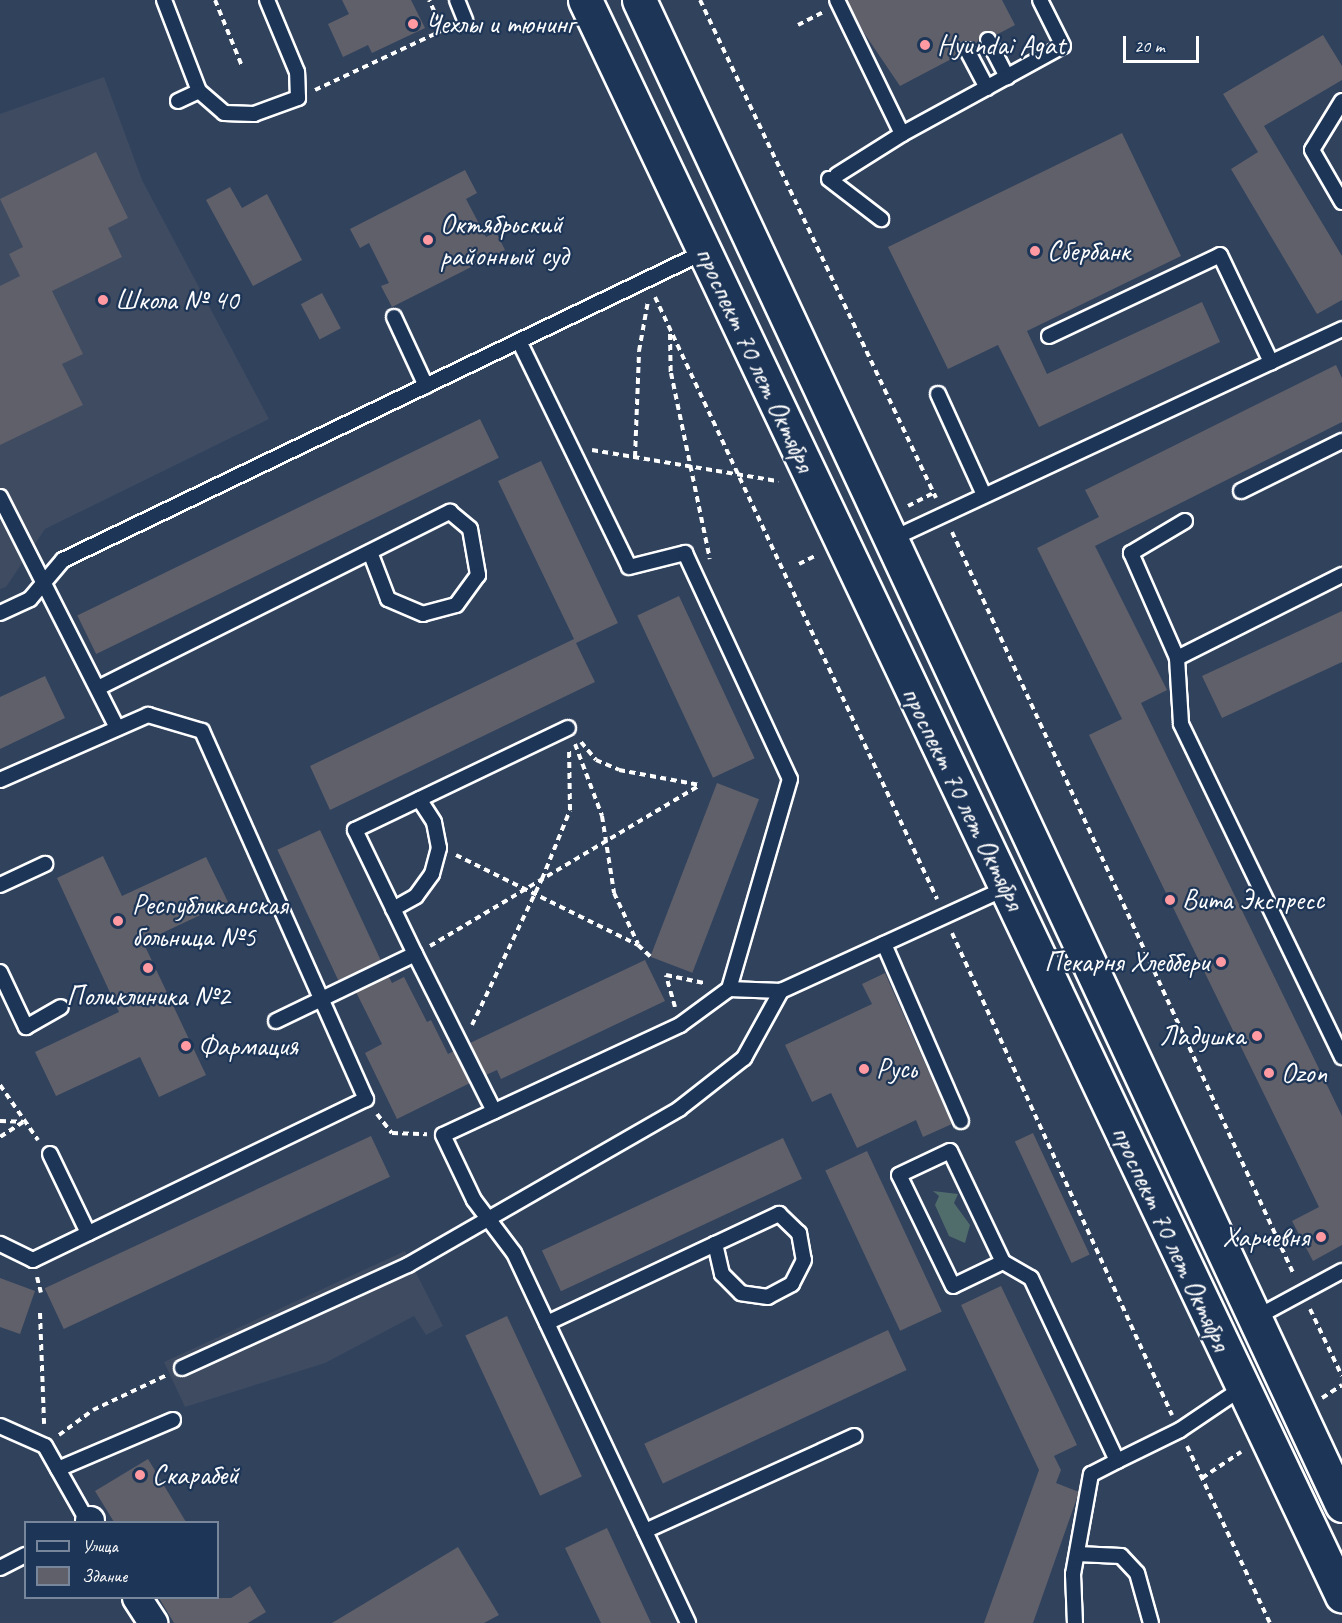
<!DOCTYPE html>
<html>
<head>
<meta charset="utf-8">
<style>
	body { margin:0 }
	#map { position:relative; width:1342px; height:1623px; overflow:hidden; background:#31425d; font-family:Caveat,sans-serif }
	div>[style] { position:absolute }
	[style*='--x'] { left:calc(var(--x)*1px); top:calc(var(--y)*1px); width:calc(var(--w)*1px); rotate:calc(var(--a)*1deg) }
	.built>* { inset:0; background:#3f4b61 }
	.green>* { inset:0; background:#516d6b }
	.building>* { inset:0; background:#60606a; transform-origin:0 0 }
	.path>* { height:4px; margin-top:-2px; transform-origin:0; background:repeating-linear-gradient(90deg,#fff 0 6px,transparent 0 10.5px) }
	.roads { filter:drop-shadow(2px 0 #fff) drop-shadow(-2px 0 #fff) drop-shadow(0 2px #fff) drop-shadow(0 -2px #fff) }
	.lane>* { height:14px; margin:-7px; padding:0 7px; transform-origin:7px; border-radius:7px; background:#1d3557 }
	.street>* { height:28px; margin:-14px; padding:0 14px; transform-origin:14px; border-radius:14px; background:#1d3557 }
	.secondary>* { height:33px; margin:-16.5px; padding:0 16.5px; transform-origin:16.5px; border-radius:16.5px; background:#1d3557 }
	.dots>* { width:16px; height:16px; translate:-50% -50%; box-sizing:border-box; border:3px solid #1d3557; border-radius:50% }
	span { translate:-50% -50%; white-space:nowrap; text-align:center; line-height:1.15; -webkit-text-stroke:4.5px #1d3557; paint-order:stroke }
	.poi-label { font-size:28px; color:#fff }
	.left { translate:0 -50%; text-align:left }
	.right { translate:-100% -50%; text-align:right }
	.street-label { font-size:28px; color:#fff }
	.legend { position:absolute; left:24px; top:1521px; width:195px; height:78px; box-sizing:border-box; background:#1d3557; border:2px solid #77869a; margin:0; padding:8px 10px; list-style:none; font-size:18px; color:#fff }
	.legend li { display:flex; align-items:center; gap:12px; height:30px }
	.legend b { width:30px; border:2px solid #77869a }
	.scale { position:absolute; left:1123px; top:36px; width:76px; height:27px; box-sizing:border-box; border:3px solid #fff; border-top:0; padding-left:8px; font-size:18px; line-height:21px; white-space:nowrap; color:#fff; -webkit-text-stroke:4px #1d3557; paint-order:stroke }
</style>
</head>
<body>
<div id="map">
	<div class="built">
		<div style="clip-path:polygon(104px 77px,142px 180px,269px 419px,45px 529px,6px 587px,0 589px,0 114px)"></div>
		<div style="clip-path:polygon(405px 1251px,443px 1326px,426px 1335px,414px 1316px,325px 1363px,185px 1407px,164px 1362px)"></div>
	</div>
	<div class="green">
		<div style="clip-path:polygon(933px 1191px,958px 1194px,954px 1203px,970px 1225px,965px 1243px,949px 1236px,935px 1205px,939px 1196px)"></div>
	</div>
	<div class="building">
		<div style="clip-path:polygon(342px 0,411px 0,425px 28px,372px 53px,368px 45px,343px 57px,328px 24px,349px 14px)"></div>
		<div style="clip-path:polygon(847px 0,1002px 0,1015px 25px,996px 35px,983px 32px,975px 46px,962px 42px,959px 55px,900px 86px,864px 33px)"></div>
		<div style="clip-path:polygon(1323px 35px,1342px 66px,1342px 80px,1264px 126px,1342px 256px,1342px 300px,1317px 314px,1231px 169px,1258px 152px,1223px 94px)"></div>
		<div style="clip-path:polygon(1122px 133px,1181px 256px,1027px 331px,1047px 374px,1202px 302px,1220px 342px,1039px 427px,998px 345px,948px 369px,888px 247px)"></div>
		<div style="clip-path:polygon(96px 152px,128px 218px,108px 228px,122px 257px,52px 291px,83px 354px,62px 364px,83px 405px,0 445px,0 286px,20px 276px,9px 254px,23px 247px,0 199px)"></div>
		<div style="clip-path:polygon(465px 170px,477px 193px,466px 199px,486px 237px,496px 232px,505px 250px,392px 307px,381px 286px,389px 283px,369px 243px,360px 248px,350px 229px)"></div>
		<div style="clip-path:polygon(230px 187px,242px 208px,267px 194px,302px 260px,253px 286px,206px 200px)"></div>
		<div style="left:322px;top:293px;width:40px;height:24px;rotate:62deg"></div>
		<div style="clip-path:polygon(1336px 365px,1342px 378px,1342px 422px,1095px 546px,1167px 690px,1141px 703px,1342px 1116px,1342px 1245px,1313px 1261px,1292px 1221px,1319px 1207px,1089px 735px,1122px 719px,1037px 548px,1099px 517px,1085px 490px)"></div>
		<div style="left:480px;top:419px;width:43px;height:448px;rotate:64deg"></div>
		<div style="clip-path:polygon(541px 461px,618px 623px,576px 643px,595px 682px,330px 810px,310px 766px,574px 639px,498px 481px)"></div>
		<div style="left:679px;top:596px;width:179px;height:46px;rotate:65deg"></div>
		<div style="clip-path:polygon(1342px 611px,1342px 662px,1222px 718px,1202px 676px)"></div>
		<div style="clip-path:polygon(45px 676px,65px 718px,0 749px,0 697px)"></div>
		<div style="left:717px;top:783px;width:45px;height:186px;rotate:21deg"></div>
		<div style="left:320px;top:830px;width:144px;height:47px;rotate:65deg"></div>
		<div style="clip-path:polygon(103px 856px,122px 896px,206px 857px,228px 902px,143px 942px,206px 1075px,159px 1097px,140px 1057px,56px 1096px,35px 1052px,119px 1012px,57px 878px)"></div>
		<div style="clip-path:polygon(645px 960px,665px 1001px,501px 1079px,497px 1070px,486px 1075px,470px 1043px)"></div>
		<div style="clip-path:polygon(885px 973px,952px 1124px,923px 1137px,916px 1120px,857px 1148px,831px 1093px,812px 1102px,785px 1045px,872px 1004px,862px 984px)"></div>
		<div style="clip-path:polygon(389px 977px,392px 983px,404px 977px,427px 1022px,431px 1020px,448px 1054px,454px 1051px,470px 1083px,397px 1119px,365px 1053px,382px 1044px,356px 992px)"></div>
		<div style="left:1033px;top:1133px;width:134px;height:20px;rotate:65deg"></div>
		<div style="left:371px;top:1136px;width:45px;height:360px;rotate:65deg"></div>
		<div style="left:783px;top:1138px;width:45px;height:266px;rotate:65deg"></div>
		<div style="left:867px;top:1151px;width:177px;height:46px;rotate:65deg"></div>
		<div style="clip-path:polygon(0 1278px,35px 1291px,20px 1334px,0 1327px)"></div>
		<div style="clip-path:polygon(1001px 1286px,1077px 1445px,1054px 1456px,1061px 1470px,1056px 1483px,1079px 1492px,1033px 1623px,984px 1623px,1039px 1470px,961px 1305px)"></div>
		<div style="left:507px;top:1316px;width:177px;height:46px;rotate:65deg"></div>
		<div style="left:888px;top:1330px;width:44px;height:269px;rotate:65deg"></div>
		<div style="clip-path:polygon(148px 1459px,186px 1522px,114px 1522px,95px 1491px)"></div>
		<div style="clip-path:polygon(607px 1528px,651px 1623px,601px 1623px,565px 1548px)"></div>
		<div style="clip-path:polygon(458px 1547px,499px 1615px,484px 1623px,332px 1623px)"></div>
		<div style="clip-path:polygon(250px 1586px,266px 1612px,248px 1623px,174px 1623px,159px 1598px,231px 1598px)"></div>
	</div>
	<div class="path">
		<div style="--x:215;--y:0;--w:71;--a:67.8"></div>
		<div style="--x:700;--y:0;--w:551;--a:64.64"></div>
		<div style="--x:798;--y:25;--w:29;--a:-27"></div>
		<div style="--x:315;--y:90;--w:141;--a:-25.1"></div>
		<div style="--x:443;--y:30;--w:33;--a:-115"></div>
		<div style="--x:655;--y:297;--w:665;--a:64.9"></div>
		<div style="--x:670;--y:334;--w:39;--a:89"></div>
		<div style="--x:671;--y:373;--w:190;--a:78.2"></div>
		<div style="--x:592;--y:450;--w:189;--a:9.5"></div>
		<div style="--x:635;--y:457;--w:106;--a:-87.8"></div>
		<div style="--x:639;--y:351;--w:51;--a:-79.8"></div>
		<div style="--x:908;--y:506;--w:29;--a:-27"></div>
		<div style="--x:952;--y:532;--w:818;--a:65.28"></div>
		<div style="--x:799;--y:564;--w:20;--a:-27"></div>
		<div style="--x:581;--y:742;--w:23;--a:50"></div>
		<div style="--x:596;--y:760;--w:25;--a:23"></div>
		<div style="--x:619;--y:770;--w:82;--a:10.5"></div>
		<div style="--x:575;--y:744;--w:77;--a:69.4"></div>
		<div style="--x:602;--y:816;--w:78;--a:81.1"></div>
		<div style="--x:614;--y:893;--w:56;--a:64.8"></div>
		<div style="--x:456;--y:855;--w:203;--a:26.3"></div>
		<div style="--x:638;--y:945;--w:18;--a:43"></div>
		<div style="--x:952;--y:933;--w:530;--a:65.47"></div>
		<div style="--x:430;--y:946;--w:314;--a:-30.8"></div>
		<div style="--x:675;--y:1007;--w:33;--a:-106"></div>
		<div style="--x:666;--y:975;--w:40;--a:12"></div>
		<div style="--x:472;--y:1025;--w:162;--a:-64.4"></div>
		<div style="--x:542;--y:879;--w:74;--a:-67.9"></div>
		<div style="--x:570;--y:810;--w:63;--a:-90.9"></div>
		<div style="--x:0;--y:1085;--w:67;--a:55.4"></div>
		<div style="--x:377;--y:1114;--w:24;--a:52"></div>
		<div style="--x:392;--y:1133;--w:35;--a:2"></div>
		<div style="--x:0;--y:1121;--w:23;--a:2"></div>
		<div style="--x:23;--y:1122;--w:27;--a:147"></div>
		<div style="--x:37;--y:1277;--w:16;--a:76"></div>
		<div style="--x:1310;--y:1309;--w:74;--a:64.5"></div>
		<div style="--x:40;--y:1313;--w:111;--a:87.9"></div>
		<div style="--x:1322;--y:1398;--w:24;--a:-33"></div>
		<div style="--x:59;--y:1435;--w:42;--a:-36.3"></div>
		<div style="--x:93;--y:1410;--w:80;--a:-25.3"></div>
		<div style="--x:1187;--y:1446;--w:195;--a:64.9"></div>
		<div style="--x:1202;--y:1478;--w:47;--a:-33.7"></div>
	</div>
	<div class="roads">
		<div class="lane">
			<div style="--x:164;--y:0;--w:97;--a:69"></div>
			<div style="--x:199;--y:91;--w:33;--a:41"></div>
			<div style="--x:224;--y:113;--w:30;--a:2"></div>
			<div style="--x:254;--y:114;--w:47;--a:-20"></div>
			<div style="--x:298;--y:98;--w:26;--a:-92"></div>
			<div style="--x:297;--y:72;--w:78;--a:-112.6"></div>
			<div style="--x:457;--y:0;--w:22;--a:68"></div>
			<div style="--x:837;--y:0;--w:149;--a:64.1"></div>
			<div style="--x:988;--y:40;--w:42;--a:62.8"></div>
			<div style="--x:967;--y:50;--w:43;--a:62.2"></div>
			<div style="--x:178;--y:101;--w:23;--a:-25"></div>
			<div style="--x:1342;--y:101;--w:57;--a:121.5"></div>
			<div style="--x:1312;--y:150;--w:60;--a:60"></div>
			<div style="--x:837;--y:175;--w:77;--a:-32.2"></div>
			<div style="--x:902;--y:134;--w:183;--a:-28.7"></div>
			<div style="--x:1063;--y:46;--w:51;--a:-116.6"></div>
			<div style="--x:829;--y:179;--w:66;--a:37.6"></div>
			<div style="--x:394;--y:317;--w:76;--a:65.1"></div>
			<div style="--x:1049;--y:336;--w:189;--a:-25.3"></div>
			<div style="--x:1220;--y:255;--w:119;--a:64.5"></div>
			<div style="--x:519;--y:341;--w:251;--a:64"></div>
			<div style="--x:629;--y:567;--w:58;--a:-14"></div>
			<div style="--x:685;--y:553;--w:249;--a:65.1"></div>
			<div style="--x:790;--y:779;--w:219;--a:106.2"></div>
			<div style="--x:729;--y:989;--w:61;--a:143.7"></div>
			<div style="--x:680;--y:1025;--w:261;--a:155.1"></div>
			<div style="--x:443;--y:1135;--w:72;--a:64.5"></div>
			<div style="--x:474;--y:1200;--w:66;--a:53"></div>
			<div style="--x:514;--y:1253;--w:409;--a:64.8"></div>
			<div style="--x:938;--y:394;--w:111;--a:65.5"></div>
			<div style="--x:1241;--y:491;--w:113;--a:-26.3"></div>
			<div style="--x:0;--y:497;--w:259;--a:63.1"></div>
			<div style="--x:1185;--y:521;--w:63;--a:149.3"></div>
			<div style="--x:1131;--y:553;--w:115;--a:66.3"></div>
			<div style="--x:1177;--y:658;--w:66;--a:86.5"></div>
			<div style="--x:1181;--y:724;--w:370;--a:64.2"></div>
			<div style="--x:892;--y:539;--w:497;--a:-25"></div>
			<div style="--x:0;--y:613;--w:33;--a:-25"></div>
			<div style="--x:30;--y:599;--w:51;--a:-49.8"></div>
			<div style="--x:63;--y:560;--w:711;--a:-25.66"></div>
			<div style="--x:1177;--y:658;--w:185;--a:-26.7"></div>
			<div style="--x:98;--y:688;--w:394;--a:-26.6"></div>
			<div style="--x:450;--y:512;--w:26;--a:40"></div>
			<div style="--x:470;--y:529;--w:47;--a:80.1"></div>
			<div style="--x:478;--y:575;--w:37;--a:126"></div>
			<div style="--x:456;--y:605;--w:34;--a:165"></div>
			<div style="--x:423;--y:614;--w:38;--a:-157"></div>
			<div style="--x:388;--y:599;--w:50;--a:-111"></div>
			<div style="--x:0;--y:780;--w:162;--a:-23.7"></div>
			<div style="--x:148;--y:715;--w:56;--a:16.5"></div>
			<div style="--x:202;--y:731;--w:403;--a:66"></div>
			<div style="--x:366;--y:1099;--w:370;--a:154.2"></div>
			<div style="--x:33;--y:1260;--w:37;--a:-154"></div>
			<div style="--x:0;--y:885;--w:50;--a:-25"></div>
			<div style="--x:393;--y:909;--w:26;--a:-29"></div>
			<div style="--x:416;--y:896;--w:27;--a:-54"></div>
			<div style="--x:432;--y:874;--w:27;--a:-75"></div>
			<div style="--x:439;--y:848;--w:26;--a:-101"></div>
			<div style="--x:434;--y:822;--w:27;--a:-123"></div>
			<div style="--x:884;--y:944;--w:193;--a:66.5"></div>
			<div style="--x:415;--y:954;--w:138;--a:-115.8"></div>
			<div style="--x:355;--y:830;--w:236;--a:-25.6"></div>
			<div style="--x:0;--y:972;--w:61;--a:64.7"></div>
			<div style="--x:26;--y:1027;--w:40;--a:-29.7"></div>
			<div style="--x:729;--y:989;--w:52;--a:2.2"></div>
			<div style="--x:781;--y:991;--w:247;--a:-24.6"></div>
			<div style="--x:276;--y:1021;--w:154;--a:-25.7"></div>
			<div style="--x:415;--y:954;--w:176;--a:63.3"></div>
			<div style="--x:50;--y:1154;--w:88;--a:64.3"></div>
			<div style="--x:1003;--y:1262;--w:55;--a:154.4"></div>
			<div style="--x:953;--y:1286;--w:123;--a:-115.9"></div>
			<div style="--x:899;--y:1175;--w:56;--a:-25.2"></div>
			<div style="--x:950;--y:1151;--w:123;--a:64.5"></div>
			<div style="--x:1003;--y:1262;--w:32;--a:30"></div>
			<div style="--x:1031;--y:1278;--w:202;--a:64.8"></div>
			<div style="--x:1117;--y:1461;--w:29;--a:153"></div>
			<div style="--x:1091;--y:1474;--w:102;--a:100.2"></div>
			<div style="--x:1073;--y:1574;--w:49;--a:87.7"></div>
			<div style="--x:1255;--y:1318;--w:99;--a:-28.4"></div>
			<div style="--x:547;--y:1323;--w:186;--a:-25.2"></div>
			<div style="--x:715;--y:1244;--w:71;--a:-25.1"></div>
			<div style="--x:779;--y:1214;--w:28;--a:44"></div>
			<div style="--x:799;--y:1233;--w:27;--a:80"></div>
			<div style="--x:804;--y:1260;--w:27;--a:117"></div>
			<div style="--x:792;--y:1284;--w:27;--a:152"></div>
			<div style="--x:768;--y:1297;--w:27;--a:-172"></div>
			<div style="--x:741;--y:1293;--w:27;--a:-135"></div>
			<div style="--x:722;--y:1274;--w:31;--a:-103"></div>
			<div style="--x:182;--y:1368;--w:248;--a:-24.5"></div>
			<div style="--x:408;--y:1265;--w:313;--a:-29.9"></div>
			<div style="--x:679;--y:1109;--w:83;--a:-38.1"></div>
			<div style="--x:744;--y:1058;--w:77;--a:-61.1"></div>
			<div style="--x:0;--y:1426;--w:49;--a:24"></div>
			<div style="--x:45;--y:1446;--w:87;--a:60.5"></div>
			<div style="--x:1117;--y:1461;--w:70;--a:-26.2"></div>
			<div style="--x:1180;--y:1430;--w:75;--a:-34.1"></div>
			<div style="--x:58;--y:1469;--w:125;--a:-23.1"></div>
			<div style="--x:645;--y:1531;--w:230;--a:-24.4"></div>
			<div style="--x:1077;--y:1554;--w:44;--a:2.6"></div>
			<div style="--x:1121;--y:1556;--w:23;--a:47"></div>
			<div style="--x:1137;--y:1573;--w:52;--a:74.4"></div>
			<div style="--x:0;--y:1568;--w:29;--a:-27"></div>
		</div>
		<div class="street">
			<div style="--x:90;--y:1521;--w:1;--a:90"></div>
			<div style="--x:137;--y:1598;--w:30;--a:57"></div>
		</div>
		<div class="secondary">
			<div style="--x:585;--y:0;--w:1766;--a:64.62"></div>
			<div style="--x:639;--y:0;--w:1661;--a:64.96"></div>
		</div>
	</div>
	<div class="dots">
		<div style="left:413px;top:24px;background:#ff9aa2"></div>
		<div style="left:925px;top:45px;background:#ff9aa2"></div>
		<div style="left:428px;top:240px;background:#ff9aa2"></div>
		<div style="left:1035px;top:251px;background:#ff9aa2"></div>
		<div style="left:103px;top:300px;background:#ff9aa2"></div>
		<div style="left:1170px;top:900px;background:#ff9aa2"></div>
		<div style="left:118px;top:921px;background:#ff9aa2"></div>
		<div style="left:1221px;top:962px;background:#ff9aa2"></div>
		<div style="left:148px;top:968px;background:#ff9aa2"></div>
		<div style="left:1257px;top:1036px;background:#ff9aa2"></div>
		<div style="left:186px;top:1046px;background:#ff9aa2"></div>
		<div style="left:864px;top:1069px;background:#ff9aa2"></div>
		<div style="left:1269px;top:1073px;background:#ff9aa2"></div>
		<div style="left:1321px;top:1237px;background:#ff9aa2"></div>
		<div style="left:140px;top:1475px;background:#ff9aa2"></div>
	</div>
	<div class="poi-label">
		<span class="left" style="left:425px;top:24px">Чехлы и тюнинг</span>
		<span class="left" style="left:937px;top:45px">Hyundai Agat</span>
		<span class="left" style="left:440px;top:240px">Октябрьский<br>районный суд</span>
		<span class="left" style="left:1047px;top:251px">Сбербанк</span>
		<span class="left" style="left:115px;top:300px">Школа № 40</span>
		<span class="left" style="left:1182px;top:900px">Вита Экспресс</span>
		<span class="left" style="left:132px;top:921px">Республиканская<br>больница №5</span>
		<span class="right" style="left:1209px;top:962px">Пекарня Хлеббери</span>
		<span style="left:148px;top:996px">Поликлиника №2</span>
		<span class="right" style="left:1245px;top:1036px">Ладушка</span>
		<span class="left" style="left:198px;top:1046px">Фармация</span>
		<span class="left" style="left:876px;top:1069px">Русь</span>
		<span class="left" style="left:1281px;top:1073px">Ozon</span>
		<span class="right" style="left:1309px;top:1237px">Харчевня</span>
		<span class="left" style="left:152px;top:1475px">Скарабей</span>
	</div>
	<div class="street-label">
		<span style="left:755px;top:359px;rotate:65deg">проспект 70 лет Октября</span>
		<span style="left:963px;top:798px;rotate:64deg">проспект 70 лет Октября</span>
		<span style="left:1171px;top:1238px;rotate:65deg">проспект 70 лет Октября</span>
	</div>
	<ul class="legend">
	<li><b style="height:8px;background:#1d3557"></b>Улица</li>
	<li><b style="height:16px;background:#60606a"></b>Здание</li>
	</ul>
	<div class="scale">20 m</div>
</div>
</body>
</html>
